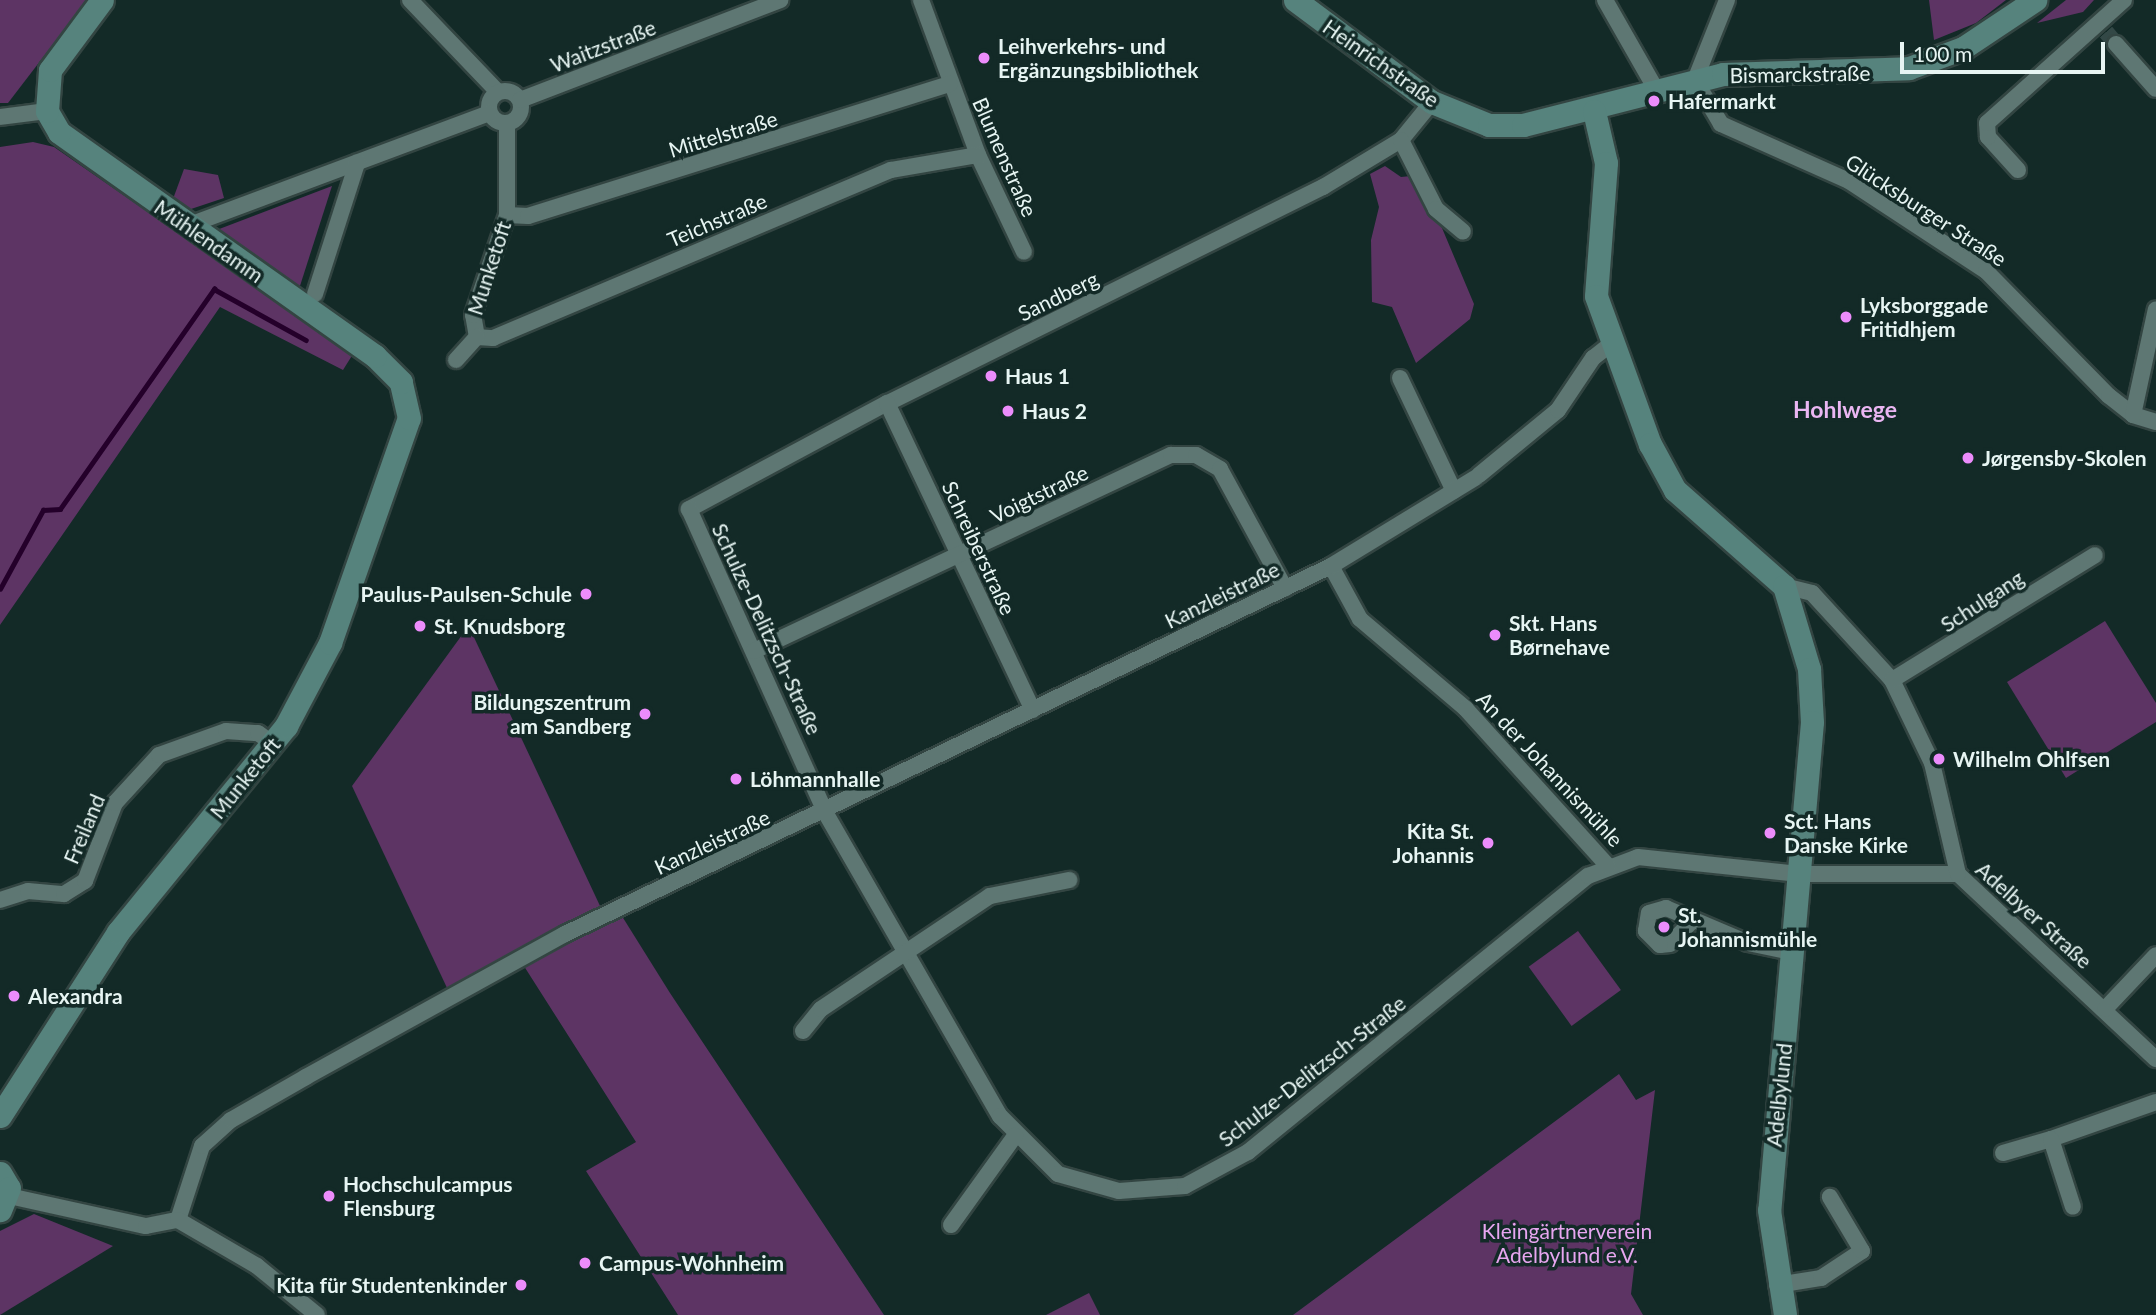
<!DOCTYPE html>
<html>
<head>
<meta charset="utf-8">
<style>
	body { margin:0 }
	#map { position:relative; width:2156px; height:1315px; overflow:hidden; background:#132a27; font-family:Lato,sans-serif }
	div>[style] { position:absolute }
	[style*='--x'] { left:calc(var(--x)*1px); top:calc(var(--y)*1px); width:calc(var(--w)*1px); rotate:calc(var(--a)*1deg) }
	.green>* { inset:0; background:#5d3464; transform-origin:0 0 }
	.stream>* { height:4.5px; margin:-2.25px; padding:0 2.25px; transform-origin:2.25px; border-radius:2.25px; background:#24002a }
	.street-tunnel>* { height:16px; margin-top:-8px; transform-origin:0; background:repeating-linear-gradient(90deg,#334846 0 16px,transparent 0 24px) }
	.roads { filter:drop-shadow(2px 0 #334542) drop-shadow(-2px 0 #334542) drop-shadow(0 2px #334542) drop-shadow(0 -2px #334542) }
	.street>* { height:16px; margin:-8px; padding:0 8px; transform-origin:8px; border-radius:8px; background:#5e7773 }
	.street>.ring { margin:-8px; padding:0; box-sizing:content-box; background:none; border:16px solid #5e7773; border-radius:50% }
	.secondary>* { height:23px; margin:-11.5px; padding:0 11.5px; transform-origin:11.5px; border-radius:11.5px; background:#56837d }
	.dots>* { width:19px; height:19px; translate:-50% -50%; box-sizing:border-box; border:4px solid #132a27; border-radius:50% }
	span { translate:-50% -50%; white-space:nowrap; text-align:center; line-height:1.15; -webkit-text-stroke:7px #132a27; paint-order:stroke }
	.street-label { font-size:21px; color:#e7f5f3 }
	.poi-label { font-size:21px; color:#e7f5f3; font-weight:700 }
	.left { translate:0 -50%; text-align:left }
	.right { translate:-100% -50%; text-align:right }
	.park-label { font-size:21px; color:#e7a6f0 }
	.neighbourhood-label { font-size:23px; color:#eab6f2; font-weight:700 }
	.scale { position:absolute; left:1900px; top:42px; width:205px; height:32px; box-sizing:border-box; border:4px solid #e7f5f3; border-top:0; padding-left:9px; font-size:21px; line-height:24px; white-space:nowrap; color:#e7f5f3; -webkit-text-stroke:5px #132a27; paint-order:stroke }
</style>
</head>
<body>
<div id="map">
	<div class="green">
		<div style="clip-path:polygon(0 0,87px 0,8px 103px,0 103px)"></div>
		<div style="clip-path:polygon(1929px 0,2006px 0,1976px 23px,1934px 40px)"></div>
		<div style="clip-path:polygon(2066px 0,2094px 0,2083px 12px,2037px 23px)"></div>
		<div style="clip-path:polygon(33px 142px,54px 147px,353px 354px,343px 370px,220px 307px,0 625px,0 147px)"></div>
		<div style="clip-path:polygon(1385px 166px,1401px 177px,1411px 176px,1442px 228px,1474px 304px,1470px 319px,1416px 363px,1392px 307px,1372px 302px,1371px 240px,1379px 207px,1370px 174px)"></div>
		<div style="clip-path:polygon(184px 169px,218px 175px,224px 198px,188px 210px,173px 199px)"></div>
		<div style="clip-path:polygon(332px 186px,299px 289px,214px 231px)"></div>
		<div style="clip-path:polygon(2105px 621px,2156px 703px,2156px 722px,2066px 778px,2007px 682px)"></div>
		<div style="clip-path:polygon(471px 631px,601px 908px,448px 990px,352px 786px,462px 635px)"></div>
		<div style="clip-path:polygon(620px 913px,670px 993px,884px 1315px,678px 1315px,586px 1171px,636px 1142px,522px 963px)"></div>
		<div style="left:1578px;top:931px;width:73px;height:61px;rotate:54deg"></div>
		<div style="clip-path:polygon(1619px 1074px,1636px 1100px,1655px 1090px,1631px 1294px,1643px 1315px,1293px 1315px)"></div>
		<div style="clip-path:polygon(34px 1214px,113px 1246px,0 1315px,0 1231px)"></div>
		<div style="clip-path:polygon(1089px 1293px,1100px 1315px,1046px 1315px)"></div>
	</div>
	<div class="stream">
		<div style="--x:0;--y:589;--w:90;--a:-61.4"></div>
		<div style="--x:43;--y:510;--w:17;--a:-3"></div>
		<div style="--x:60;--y:509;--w:269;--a:-55"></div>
		<div style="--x:214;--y:289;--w:105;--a:29"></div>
	</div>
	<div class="street-tunnel">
		<div style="--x:2106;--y:32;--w:16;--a:50"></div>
	</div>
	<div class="roads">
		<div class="street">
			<div style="--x:410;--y:0;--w:127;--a:46.3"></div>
			<div style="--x:921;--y:0;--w:165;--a:69.8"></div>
			<div style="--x:978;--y:155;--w:107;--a:64.6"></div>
			<div style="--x:1605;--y:0;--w:107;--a:60.3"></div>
			<div style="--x:1727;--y:0;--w:86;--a:111.8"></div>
			<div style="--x:1695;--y:80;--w:51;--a:59.4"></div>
			<div style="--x:1721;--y:124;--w:140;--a:24"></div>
			<div style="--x:1849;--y:181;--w:164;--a:33.3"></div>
			<div style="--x:1986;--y:271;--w:175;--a:45.5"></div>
			<div style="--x:2109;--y:396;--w:31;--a:38"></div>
			<div style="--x:2133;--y:415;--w:24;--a:17"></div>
			<div style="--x:2116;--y:44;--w:60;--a:48.4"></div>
			<div class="ring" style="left:489px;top:91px;width:16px;height:16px"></div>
			<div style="--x:520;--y:100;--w:279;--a:-21"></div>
			<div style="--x:1432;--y:102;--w:49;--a:129.2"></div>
			<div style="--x:1401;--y:140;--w:91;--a:148.9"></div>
			<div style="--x:1323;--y:187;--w:487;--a:153.6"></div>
			<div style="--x:887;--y:403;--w:225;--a:151.8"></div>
			<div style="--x:689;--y:509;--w:332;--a:65.8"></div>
			<div style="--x:825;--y:812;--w:351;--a:60.1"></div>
			<div style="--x:1000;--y:1116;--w:82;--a:45"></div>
			<div style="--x:1058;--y:1174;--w:63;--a:15.6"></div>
			<div style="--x:1119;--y:1191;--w:66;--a:-4.3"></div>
			<div style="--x:1185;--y:1186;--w:72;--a:-28.4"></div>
			<div style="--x:1248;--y:1152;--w:438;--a:-39.1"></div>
			<div style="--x:1588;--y:876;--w:53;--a:-20.8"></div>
			<div style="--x:1638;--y:857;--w:162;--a:6"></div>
			<div style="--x:1799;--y:874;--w:159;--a:0"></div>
			<div style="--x:1958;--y:874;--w:271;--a:43.1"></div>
			<div style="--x:0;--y:117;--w:47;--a:-7.3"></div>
			<div style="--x:1401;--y:140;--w:77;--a:63.1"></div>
			<div style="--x:1436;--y:209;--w:35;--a:40"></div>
			<div style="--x:2018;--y:170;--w:45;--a:-132.3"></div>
			<div style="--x:1988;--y:137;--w:14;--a:-94"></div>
			<div style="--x:1987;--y:123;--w:184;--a:-41.9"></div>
			<div style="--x:507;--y:215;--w:21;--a:3"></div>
			<div style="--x:528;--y:216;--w:442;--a:-17.4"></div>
			<div style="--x:187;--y:226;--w:322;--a:-20.5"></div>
			<div style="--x:315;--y:294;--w:138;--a:-72.2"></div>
			<div style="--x:477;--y:337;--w:16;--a:4"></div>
			<div style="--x:493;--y:338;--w:432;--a:-22.9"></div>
			<div style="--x:891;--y:170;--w:88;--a:-9.8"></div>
			<div style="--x:477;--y:337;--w:22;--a:-100"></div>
			<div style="--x:473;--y:315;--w:106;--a:-71.2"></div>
			<div style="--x:507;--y:215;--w:92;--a:-90"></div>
			<div style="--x:456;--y:360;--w:31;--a:-48"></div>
			<div style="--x:1400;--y:378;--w:125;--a:64.5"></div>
			<div style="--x:887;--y:403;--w:340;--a:64.6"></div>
			<div style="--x:2133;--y:415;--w:108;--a:-77.8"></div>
			<div style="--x:1479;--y:475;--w:102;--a:-39.4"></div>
			<div style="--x:1558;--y:410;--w:63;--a:-56.1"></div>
			<div style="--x:1593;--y:358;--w:23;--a:-38"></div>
			<div style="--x:1331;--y:566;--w:60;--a:61.3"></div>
			<div style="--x:1360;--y:619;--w:139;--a:40.3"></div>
			<div style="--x:1466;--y:709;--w:212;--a:47.9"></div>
			<div style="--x:1784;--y:586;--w:29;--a:14"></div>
			<div style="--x:1812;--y:593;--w:118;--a:47.4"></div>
			<div style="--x:1892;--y:680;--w:92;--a:64.3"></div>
			<div style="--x:1932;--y:763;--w:114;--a:76.8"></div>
			<div style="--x:754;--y:651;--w:461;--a:-25.2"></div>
			<div style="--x:1171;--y:455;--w:25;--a:0"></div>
			<div style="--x:1196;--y:455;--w:28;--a:30"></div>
			<div style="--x:1220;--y:469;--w:136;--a:61.4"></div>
			<div style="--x:1892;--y:680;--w:238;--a:-31.6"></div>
			<div style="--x:0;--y:900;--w:29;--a:-18"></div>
			<div style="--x:28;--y:891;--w:36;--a:5"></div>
			<div style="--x:64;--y:894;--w:25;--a:-32"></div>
			<div style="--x:85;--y:881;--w:84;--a:-69"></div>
			<div style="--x:115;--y:803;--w:65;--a:-47.5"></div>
			<div style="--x:159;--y:755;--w:71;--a:-19.7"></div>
			<div style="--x:226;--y:731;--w:32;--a:4"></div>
			<div style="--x:258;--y:733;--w:19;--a:36"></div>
			<div style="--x:1693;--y:920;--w:33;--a:134"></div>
			<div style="--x:1670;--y:944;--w:10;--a:174"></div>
			<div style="--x:1660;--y:945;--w:20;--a:-135"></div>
			<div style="--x:1646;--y:931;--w:18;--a:-81"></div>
			<div style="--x:1649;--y:913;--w:18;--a:-16"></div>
			<div style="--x:1666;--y:908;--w:89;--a:23.1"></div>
			<div style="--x:1748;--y:943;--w:45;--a:11.6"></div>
			<div style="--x:2105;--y:1009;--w:74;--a:-46.6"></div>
			<div style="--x:803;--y:1031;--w:28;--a:-51"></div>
			<div style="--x:821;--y:1009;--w:203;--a:-33.8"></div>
			<div style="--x:990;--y:896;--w:81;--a:-11.4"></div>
			<div style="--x:2051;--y:1139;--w:111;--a:-19.4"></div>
			<div style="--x:2003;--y:1153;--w:50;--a:-16.3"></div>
			<div style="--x:2051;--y:1139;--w:71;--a:72.1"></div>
			<div style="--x:9;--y:1196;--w:140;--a:12.4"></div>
			<div style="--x:146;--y:1226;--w:33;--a:-11"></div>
			<div style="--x:178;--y:1220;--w:78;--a:-72"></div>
			<div style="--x:202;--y:1146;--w:39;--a:-42"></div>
			<div style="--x:231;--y:1120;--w:86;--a:-29.8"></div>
			<div style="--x:306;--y:1077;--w:296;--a:-28.9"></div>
			<div style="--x:565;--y:934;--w:850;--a:-25.66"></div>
			<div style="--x:1331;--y:566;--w:169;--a:-31.4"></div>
			<div style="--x:178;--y:1220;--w:91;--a:30.2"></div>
			<div style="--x:257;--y:1266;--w:77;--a:39.2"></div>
			<div style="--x:951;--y:1225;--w:110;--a:-54.3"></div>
			<div style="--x:1777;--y:1285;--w:45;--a:-9"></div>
			<div style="--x:1821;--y:1278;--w:49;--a:-33.4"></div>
			<div style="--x:1862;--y:1251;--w:63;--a:-120.7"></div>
		</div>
		<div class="secondary">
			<div style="--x:1295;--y:0;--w:171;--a:36.7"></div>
			<div style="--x:1432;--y:102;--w:61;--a:22"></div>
			<div style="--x:1489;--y:125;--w:34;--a:0"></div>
			<div style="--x:1523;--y:125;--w:206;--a:-14.3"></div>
			<div style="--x:1723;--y:74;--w:186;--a:-1.8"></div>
			<div style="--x:1909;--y:68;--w:58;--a:-20.3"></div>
			<div style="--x:1963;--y:48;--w:87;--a:-33.7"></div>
			<div style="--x:1594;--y:111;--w:53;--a:77"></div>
			<div style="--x:1606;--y:163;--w:133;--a:94.3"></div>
			<div style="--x:1596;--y:296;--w:158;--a:70"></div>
			<div style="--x:1650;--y:444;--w:52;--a:61.5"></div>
			<div style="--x:1675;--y:490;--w:145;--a:41.4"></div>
			<div style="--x:1784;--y:586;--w:87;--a:73.2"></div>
			<div style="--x:1809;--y:669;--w:53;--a:86.8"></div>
			<div style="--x:1812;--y:722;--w:490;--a:95"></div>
			<div style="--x:1769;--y:1210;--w:106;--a:81.3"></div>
			<div style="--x:0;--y:1116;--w:219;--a:-57.3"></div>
			<div style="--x:118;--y:932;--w:266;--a:-50.8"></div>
			<div style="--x:286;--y:726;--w:94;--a:-62.1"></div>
			<div style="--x:330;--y:643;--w:238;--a:-70.7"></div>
			<div style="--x:409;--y:418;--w:37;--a:-103"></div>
			<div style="--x:401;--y:382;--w:37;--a:-135"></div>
			<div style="--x:375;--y:356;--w:387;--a:-144.7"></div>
			<div style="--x:59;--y:132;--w:24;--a:-120"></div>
			<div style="--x:47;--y:111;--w:41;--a:-85.8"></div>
			<div style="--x:50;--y:70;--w:87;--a:-53.4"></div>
			<div style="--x:0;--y:1173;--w:17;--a:59"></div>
			<div style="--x:9;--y:1188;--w:24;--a:112"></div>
		</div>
	</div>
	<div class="dots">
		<div style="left:984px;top:58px;background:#ec8cfb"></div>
		<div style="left:1654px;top:101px;background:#ec8cfb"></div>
		<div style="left:1846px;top:317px;background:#ec8cfb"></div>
		<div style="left:991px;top:376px;background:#ec8cfb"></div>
		<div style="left:1008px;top:411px;background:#ec8cfb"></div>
		<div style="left:1968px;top:458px;background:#ec8cfb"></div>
		<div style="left:586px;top:594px;background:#ec8cfb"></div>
		<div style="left:420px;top:626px;background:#ec8cfb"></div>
		<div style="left:1495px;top:635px;background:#ec8cfb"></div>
		<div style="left:645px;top:714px;background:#ec8cfb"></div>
		<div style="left:1939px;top:759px;background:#ec8cfb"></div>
		<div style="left:736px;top:779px;background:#ec8cfb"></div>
		<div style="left:1770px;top:833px;background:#ec8cfb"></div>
		<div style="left:1488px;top:843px;background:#ec8cfb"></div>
		<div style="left:1664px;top:927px;background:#ec8cfb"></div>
		<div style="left:14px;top:996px;background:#ec8cfb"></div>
		<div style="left:329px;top:1196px;background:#ec8cfb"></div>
		<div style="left:585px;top:1263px;background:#ec8cfb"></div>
		<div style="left:521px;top:1285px;background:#ec8cfb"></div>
	</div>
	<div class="street-label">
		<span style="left:603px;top:46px;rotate:-21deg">Waitzstraße</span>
		<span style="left:1381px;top:63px;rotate:35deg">Heinrichstraße</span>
		<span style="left:1800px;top:74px;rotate:-1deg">Bismarckstraße</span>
		<span style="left:723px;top:134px;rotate:-17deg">Mittelstraße</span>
		<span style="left:1005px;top:157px;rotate:66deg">Blumenstraße</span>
		<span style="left:1926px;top:210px;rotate:33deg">Glücksburger Straße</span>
		<span style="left:717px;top:220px;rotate:-23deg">Teichstraße</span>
		<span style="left:209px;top:241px;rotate:35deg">Mühlendamm</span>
		<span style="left:489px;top:268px;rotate:-72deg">Munketoft</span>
		<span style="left:1058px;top:296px;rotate:-26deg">Sandberg</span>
		<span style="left:1039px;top:494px;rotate:-26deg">Voigtstraße</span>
		<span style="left:979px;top:548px;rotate:65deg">Schreiberstraße</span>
		<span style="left:1222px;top:595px;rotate:-26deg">Kanzleistraße</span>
		<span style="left:1982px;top:601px;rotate:-33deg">Schulgang</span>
		<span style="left:767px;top:629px;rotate:65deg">Schulze-Delitzsch-Straße</span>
		<span style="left:1550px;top:769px;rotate:47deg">An der Johannismühle</span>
		<span style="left:245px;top:778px;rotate:-51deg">Munketoft</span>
		<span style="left:84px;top:829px;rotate:-67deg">Freiland</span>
		<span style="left:712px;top:842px;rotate:-25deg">Kanzleistraße</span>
		<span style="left:2034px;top:915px;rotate:42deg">Adelbyer Straße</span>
		<span style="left:1312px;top:1071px;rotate:-38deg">Schulze-Delitzsch-Straße</span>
		<span style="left:1779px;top:1095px;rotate:-84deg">Adelbylund</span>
	</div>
	<div class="poi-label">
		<span class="left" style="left:998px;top:58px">Leihverkehrs- und<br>Ergänzungsbibliothek</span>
		<span class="left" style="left:1668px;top:101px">Hafermarkt</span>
		<span class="left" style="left:1860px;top:317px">Lyksborggade<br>Fritidhjem</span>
		<span class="left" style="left:1005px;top:376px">Haus 1</span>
		<span class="left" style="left:1022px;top:411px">Haus 2</span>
		<span class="left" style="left:1982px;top:458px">Jørgensby-Skolen</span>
		<span class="right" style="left:572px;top:594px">Paulus-Paulsen-Schule</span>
		<span class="left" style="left:1509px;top:635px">Skt. Hans<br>Børnehave</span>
		<span class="left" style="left:434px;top:626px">St. Knudsborg</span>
		<span class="right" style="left:631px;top:714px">Bildungszentrum<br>am Sandberg</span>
		<span class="left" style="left:1953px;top:759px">Wilhelm Ohlfsen</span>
		<span class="left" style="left:750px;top:779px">Löhmannhalle</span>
		<span class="left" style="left:1784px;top:833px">Sct. Hans<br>Danske Kirke</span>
		<span class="right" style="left:1474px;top:843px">Kita St.<br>Johannis</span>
		<span class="left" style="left:1678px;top:927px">St.<br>Johannismühle</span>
		<span class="left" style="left:28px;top:996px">Alexandra</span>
		<span class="left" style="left:343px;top:1196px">Hochschulcampus<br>Flensburg</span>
		<span class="left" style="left:599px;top:1263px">Campus-Wohnheim</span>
		<span class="right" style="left:507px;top:1285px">Kita für Studentenkinder</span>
	</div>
	<div class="park-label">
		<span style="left:1567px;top:1243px">Kleingärtnerverein<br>Adelbylund e.V.</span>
	</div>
	<div class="neighbourhood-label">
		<span style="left:1845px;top:409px">Hohlwege</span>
	</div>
	<div class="scale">100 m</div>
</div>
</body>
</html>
